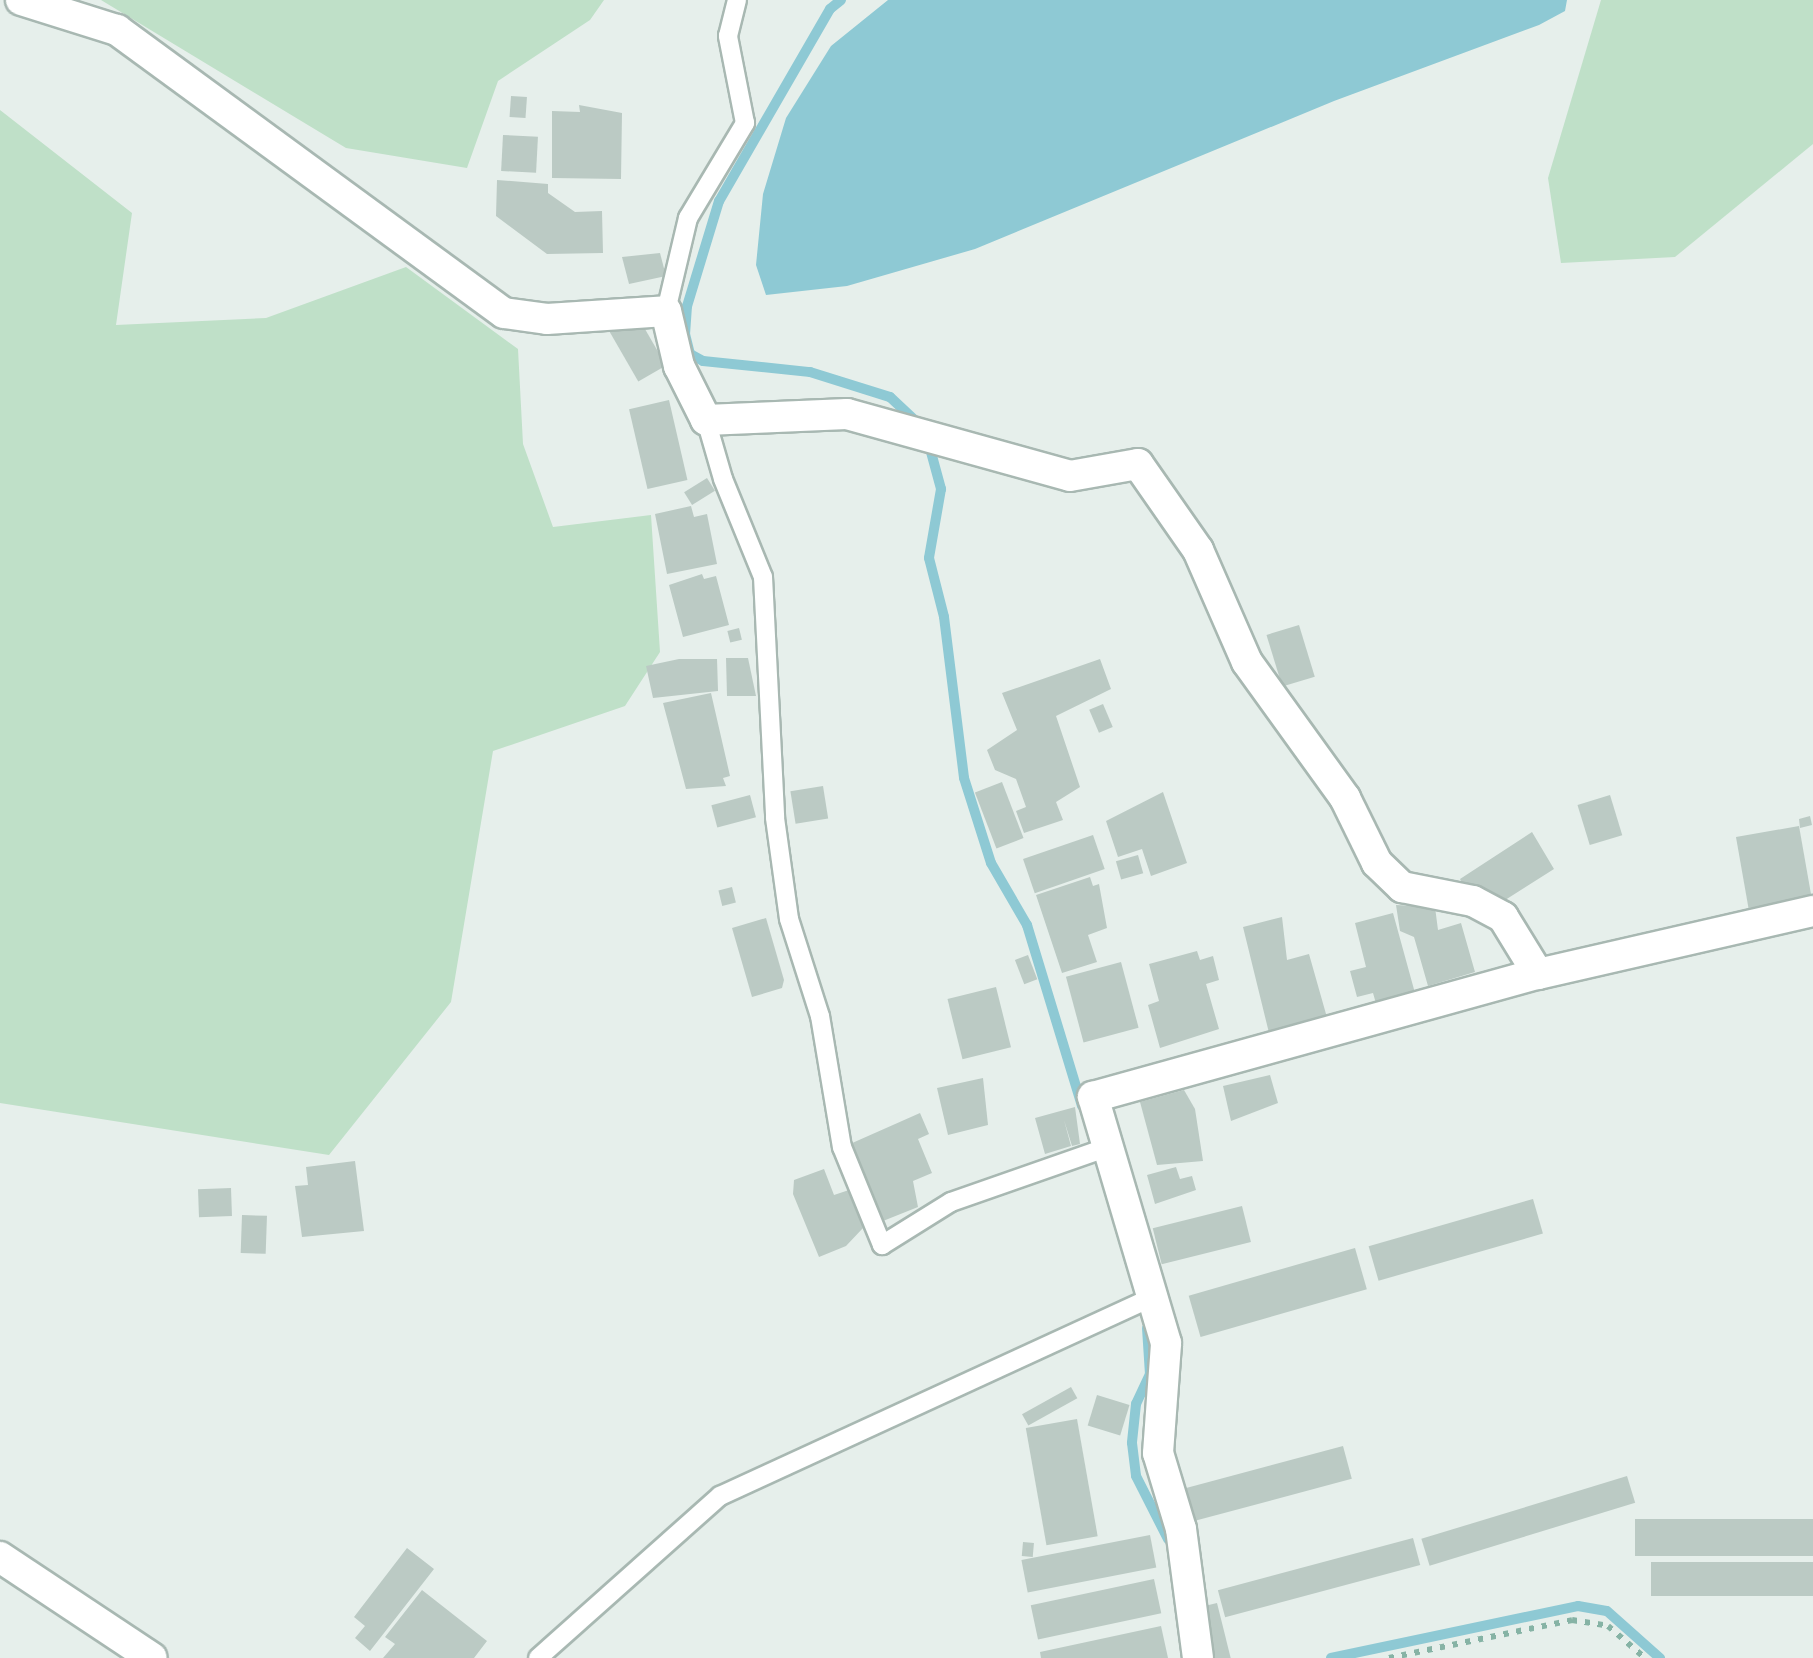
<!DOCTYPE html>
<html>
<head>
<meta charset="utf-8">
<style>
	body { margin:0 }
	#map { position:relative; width:1813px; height:1658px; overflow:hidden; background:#e6efeb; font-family:"Open Sans",sans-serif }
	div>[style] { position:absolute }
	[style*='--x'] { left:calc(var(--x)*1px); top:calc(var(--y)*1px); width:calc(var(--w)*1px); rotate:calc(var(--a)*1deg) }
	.green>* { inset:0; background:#bfe0c8 }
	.water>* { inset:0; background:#8ec9d4 }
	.stream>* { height:10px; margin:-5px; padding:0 5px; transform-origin:5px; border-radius:5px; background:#8ec9d4 }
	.building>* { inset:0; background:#bbcac4; transform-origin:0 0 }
	.path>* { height:6px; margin-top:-3px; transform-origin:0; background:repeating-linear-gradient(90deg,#86b3a5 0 5px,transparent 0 13px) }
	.roads { filter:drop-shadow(2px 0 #a8b8b2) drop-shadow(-2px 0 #a8b8b2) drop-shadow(0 2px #a8b8b2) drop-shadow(0 -2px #a8b8b2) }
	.service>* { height:18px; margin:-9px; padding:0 9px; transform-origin:9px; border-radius:9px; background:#fff }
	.minor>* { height:30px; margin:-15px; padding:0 15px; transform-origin:15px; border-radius:15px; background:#fff }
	span { translate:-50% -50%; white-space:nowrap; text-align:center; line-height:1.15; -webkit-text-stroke:8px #f7fbf9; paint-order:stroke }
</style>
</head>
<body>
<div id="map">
	<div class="green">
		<div style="clip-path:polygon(101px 0,604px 0,590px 20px,498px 81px,467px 168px,346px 148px)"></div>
		<div style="clip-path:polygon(1601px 0,1813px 0,1813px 144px,1675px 257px,1561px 263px,1548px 178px)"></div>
		<div style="clip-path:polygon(0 110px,132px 213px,116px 325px,266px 318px,406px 267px,518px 349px,523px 444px,553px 527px,651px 515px,660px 652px,625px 706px,493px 751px,451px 1002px,329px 1155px,0 1103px)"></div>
	</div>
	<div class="water">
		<div style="clip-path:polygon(888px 0,1567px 0,1565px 11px,1539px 25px,1334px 101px,975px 249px,847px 286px,766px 295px,756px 265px,763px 194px,786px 118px,831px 46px)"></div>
	</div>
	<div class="stream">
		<div style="--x:841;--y:0;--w:14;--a:141"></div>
		<div style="--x:830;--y:9;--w:222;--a:120"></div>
		<div style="--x:719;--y:201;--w:110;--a:106.9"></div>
		<div style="--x:687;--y:306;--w:28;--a:94"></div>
		<div style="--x:685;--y:334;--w:21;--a:76"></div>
		<div style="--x:690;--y:354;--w:15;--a:28"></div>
		<div style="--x:703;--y:361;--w:108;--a:5.9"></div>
		<div style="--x:810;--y:372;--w:84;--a:17.4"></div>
		<div style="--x:890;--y:397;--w:42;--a:43.1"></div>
		<div style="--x:928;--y:441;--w:50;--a:74.8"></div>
		<div style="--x:941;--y:489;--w:70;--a:99.9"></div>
		<div style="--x:929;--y:558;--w:61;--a:75.7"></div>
		<div style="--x:944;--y:617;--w:162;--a:82.9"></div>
		<div style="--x:964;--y:778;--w:89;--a:72.4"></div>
		<div style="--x:991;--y:863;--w:72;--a:59.9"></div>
		<div style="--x:1027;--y:925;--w:189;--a:73.1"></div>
		<div style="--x:1147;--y:1328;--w:46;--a:86.3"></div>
		<div style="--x:1150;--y:1374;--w:33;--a:115"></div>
		<div style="--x:1136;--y:1404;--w:39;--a:96"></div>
		<div style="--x:1132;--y:1443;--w:33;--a:83"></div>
		<div style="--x:1136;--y:1476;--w:71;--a:63.1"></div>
		<div style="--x:1331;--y:1658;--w:252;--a:-11.9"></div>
		<div style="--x:1578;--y:1606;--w:29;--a:10"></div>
		<div style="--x:1607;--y:1611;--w:71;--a:41.6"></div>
	</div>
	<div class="building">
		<div style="left:511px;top:96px;width:16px;height:21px;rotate:4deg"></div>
		<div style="clip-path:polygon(579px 105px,622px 113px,621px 179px,552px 178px,552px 111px,580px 112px)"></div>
		<div style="left:503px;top:135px;width:35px;height:36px;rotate:3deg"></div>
		<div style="clip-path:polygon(497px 180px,548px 184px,548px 193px,575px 212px,602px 211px,603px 253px,547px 254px,496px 216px)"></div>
		<div style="clip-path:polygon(660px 253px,666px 276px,629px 284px,622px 257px)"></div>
		<div style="left:634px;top:310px;width:64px;height:32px;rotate:60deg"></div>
		<div style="left:669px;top:400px;width:82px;height:41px;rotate:77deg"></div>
		<div style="left:707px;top:478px;width:15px;height:27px;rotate:58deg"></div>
		<div style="clip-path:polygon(691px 506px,694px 517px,707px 514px,717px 564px,667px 574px,655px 514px)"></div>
		<div style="clip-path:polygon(702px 574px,704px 579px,716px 576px,729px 625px,683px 637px,669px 585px)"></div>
		<div style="left:1299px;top:625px;width:54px;height:34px;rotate:73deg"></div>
		<div style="left:739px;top:628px;width:12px;height:12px;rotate:76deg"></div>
		<div style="clip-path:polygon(726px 658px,748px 658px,756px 696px,727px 696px)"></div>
		<div style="clip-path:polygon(679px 659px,717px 659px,718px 691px,653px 698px,646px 666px)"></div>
		<div style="clip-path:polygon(1100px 659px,1111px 689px,1056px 716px,1080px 787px,1056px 802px,1063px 820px,1024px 833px,1016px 811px,1026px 807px,1016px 779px,995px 770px,987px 750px,1017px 730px,1002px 693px)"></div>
		<div style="clip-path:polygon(711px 693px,730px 776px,723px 778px,726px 786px,686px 789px,663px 703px)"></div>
		<div style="left:1103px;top:704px;width:25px;height:15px;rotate:67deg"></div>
		<div style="left:1002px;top:782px;width:60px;height:29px;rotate:69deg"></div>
		<div style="left:823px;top:786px;width:33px;height:33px;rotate:81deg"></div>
		<div style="clip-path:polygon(1163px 792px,1187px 863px,1151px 876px,1142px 849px,1118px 857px,1106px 821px)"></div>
		<div style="left:750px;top:795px;width:23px;height:40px;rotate:75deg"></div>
		<div style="left:1610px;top:795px;width:42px;height:34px;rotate:73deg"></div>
		<div style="clip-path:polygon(1810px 816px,1812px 825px,1800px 828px,1799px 819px)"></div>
		<div style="left:1799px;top:826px;width:72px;height:64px;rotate:80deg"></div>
		<div style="clip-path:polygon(1532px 832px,1554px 869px,1502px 902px,1480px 887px,1465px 889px,1460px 879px)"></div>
		<div style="left:1093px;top:835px;width:36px;height:74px;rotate:71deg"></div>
		<div style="left:1138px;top:855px;width:19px;height:23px;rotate:74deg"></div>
		<div style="clip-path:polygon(1090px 877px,1093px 886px,1099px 884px,1107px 928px,1088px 935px,1097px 962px,1062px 973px,1036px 895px)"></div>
		<div style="left:732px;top:887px;width:16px;height:14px;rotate:76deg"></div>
		<div style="clip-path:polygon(1396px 905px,1435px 907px,1438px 930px,1461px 923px,1475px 972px,1428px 986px,1414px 937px,1400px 931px)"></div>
		<div style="clip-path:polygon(1393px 913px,1418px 1004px,1379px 1014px,1373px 993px,1357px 997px,1350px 971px,1366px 967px,1355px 923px)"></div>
		<div style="clip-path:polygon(1282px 917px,1287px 960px,1309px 954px,1328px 1021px,1270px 1037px,1243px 927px)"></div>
		<div style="clip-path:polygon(766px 918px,784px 980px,782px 988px,752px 997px,732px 928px)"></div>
		<div style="clip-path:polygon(1197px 951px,1200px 960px,1213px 956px,1219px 980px,1206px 984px,1219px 1029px,1160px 1048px,1148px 1005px,1159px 1001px,1149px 964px)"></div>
		<div style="left:1028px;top:955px;width:26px;height:14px;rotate:69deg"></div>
		<div style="left:1121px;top:962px;width:68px;height:57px;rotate:75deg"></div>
		<div style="left:996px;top:987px;width:62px;height:50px;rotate:76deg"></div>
		<div style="clip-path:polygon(1270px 1075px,1278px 1103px,1231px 1121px,1223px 1086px)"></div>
		<div style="clip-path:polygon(983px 1078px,988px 1125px,948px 1135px,937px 1088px)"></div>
		<div style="clip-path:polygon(1184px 1090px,1195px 1109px,1203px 1161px,1157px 1165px,1140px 1102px)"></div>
		<div style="clip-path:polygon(1075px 1107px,1080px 1144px,1072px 1146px,1064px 1120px,1071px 1146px,1045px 1154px,1035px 1118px)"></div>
		<div style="clip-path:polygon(920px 1113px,929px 1134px,918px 1139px,932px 1173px,913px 1181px,918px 1207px,883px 1221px,850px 1144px)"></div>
		<div style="clip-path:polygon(355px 1161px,364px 1231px,302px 1237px,295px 1186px,308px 1185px,306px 1167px)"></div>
		<div style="clip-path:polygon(1176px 1167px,1180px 1179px,1192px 1176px,1196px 1190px,1155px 1204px,1147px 1175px)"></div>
		<div style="clip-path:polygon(824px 1169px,834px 1195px,849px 1190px,863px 1228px,846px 1246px,819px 1257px,793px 1194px,794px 1180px)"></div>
		<div style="left:231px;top:1188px;width:28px;height:33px;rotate:88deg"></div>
		<div style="left:1533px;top:1199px;width:36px;height:171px;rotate:74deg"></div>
		<div style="left:1242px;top:1206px;width:37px;height:92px;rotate:76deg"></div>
		<div style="left:242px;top:1215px;width:25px;height:38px;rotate:2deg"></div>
		<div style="left:1355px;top:1248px;width:43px;height:173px;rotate:74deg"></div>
		<div style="left:1071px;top:1387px;width:13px;height:56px;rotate:61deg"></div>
		<div style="left:1097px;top:1395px;width:34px;height:32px;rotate:17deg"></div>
		<div style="left:1077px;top:1419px;width:119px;height:52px;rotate:80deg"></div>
		<div style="left:1343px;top:1446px;width:34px;height:170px;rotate:75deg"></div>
		<div style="left:1627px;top:1476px;width:28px;height:215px;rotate:73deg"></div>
		<div style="left:1813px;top:1519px;width:37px;height:178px;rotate:90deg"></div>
		<div style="left:1150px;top:1535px;width:33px;height:131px;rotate:79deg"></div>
		<div style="left:1413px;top:1538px;width:28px;height:202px;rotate:75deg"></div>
		<div style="left:1023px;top:1542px;width:11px;height:14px;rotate:5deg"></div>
		<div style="clip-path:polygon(407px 1548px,434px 1569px,370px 1651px,355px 1638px,365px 1626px,354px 1617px)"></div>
		<div style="left:1813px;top:1562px;width:34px;height:162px;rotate:90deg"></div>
		<div style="left:1154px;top:1579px;width:35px;height:126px;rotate:78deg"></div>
		<div style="clip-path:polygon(422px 1590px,487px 1641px,474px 1658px,383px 1658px,395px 1644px,385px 1637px)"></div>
		<div style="left:1217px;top:1603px;width:57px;height:18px;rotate:76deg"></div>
		<div style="clip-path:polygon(1161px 1626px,1168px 1658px,1041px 1658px,1040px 1652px)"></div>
	</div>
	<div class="path">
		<div style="--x:1389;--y:1658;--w:187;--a:-11.7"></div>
		<div style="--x:1572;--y:1620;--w:36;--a:9"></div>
		<div style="--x:1608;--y:1626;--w:49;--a:40.9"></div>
	</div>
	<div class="roads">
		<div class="service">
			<div style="--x:666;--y:311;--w:96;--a:-76.7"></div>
			<div style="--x:688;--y:218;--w:111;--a:-59"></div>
			<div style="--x:745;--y:123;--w:89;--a:-101.1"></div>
			<div style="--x:728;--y:36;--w:37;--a:-76"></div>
			<div style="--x:706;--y:420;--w:61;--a:73.9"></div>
			<div style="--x:723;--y:479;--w:106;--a:67.8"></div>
			<div style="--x:763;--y:577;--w:241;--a:87.1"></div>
			<div style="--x:775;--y:818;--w:102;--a:82.1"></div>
			<div style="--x:789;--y:919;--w:102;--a:72.3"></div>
			<div style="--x:820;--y:1016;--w:133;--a:80.5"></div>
			<div style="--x:842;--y:1147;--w:106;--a:67.8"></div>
			<div style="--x:882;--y:1245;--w:81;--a:-31.9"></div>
			<div style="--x:951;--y:1202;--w:166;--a:-19.3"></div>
			<div style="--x:538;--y:1658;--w:244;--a:-41.7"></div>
			<div style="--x:720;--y:1496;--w:476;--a:-24.7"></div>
		</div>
		<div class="minor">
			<div style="--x:21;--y:0;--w:101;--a:17.4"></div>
			<div style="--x:117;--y:30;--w:479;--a:36.2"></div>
			<div style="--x:504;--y:313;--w:43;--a:7.9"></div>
			<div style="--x:547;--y:319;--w:119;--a:-3.8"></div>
			<div style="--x:666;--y:311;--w:57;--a:76.7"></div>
			<div style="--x:679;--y:366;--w:60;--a:63.4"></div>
			<div style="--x:706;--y:420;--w:141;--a:-2.4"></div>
			<div style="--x:847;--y:414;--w:231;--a:15.5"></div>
			<div style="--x:1070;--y:476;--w:69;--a:-10"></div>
			<div style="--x:1138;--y:464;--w:105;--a:55.1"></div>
			<div style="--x:1198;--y:550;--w:122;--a:66.4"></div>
			<div style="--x:1247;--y:662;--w:168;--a:54.2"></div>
			<div style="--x:1345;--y:798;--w:72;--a:63.8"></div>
			<div style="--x:1377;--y:863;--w:35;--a:44"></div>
			<div style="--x:1402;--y:887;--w:72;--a:11.2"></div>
			<div style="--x:1473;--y:901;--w:34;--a:28"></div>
			<div style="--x:1503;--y:917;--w:67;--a:58.4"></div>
			<div style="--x:0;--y:1557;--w:182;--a:33.6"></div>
			<div style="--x:1198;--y:1658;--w:130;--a:-97.5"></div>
			<div style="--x:1181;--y:1529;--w:79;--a:-106.8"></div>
			<div style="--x:1158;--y:1453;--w:110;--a:-85.8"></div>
			<div style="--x:1166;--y:1343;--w:257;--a:-106.5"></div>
			<div style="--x:1093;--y:1097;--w:462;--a:-15.5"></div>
			<div style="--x:1538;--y:974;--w:282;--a:-12.9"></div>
		</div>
	</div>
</div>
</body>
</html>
